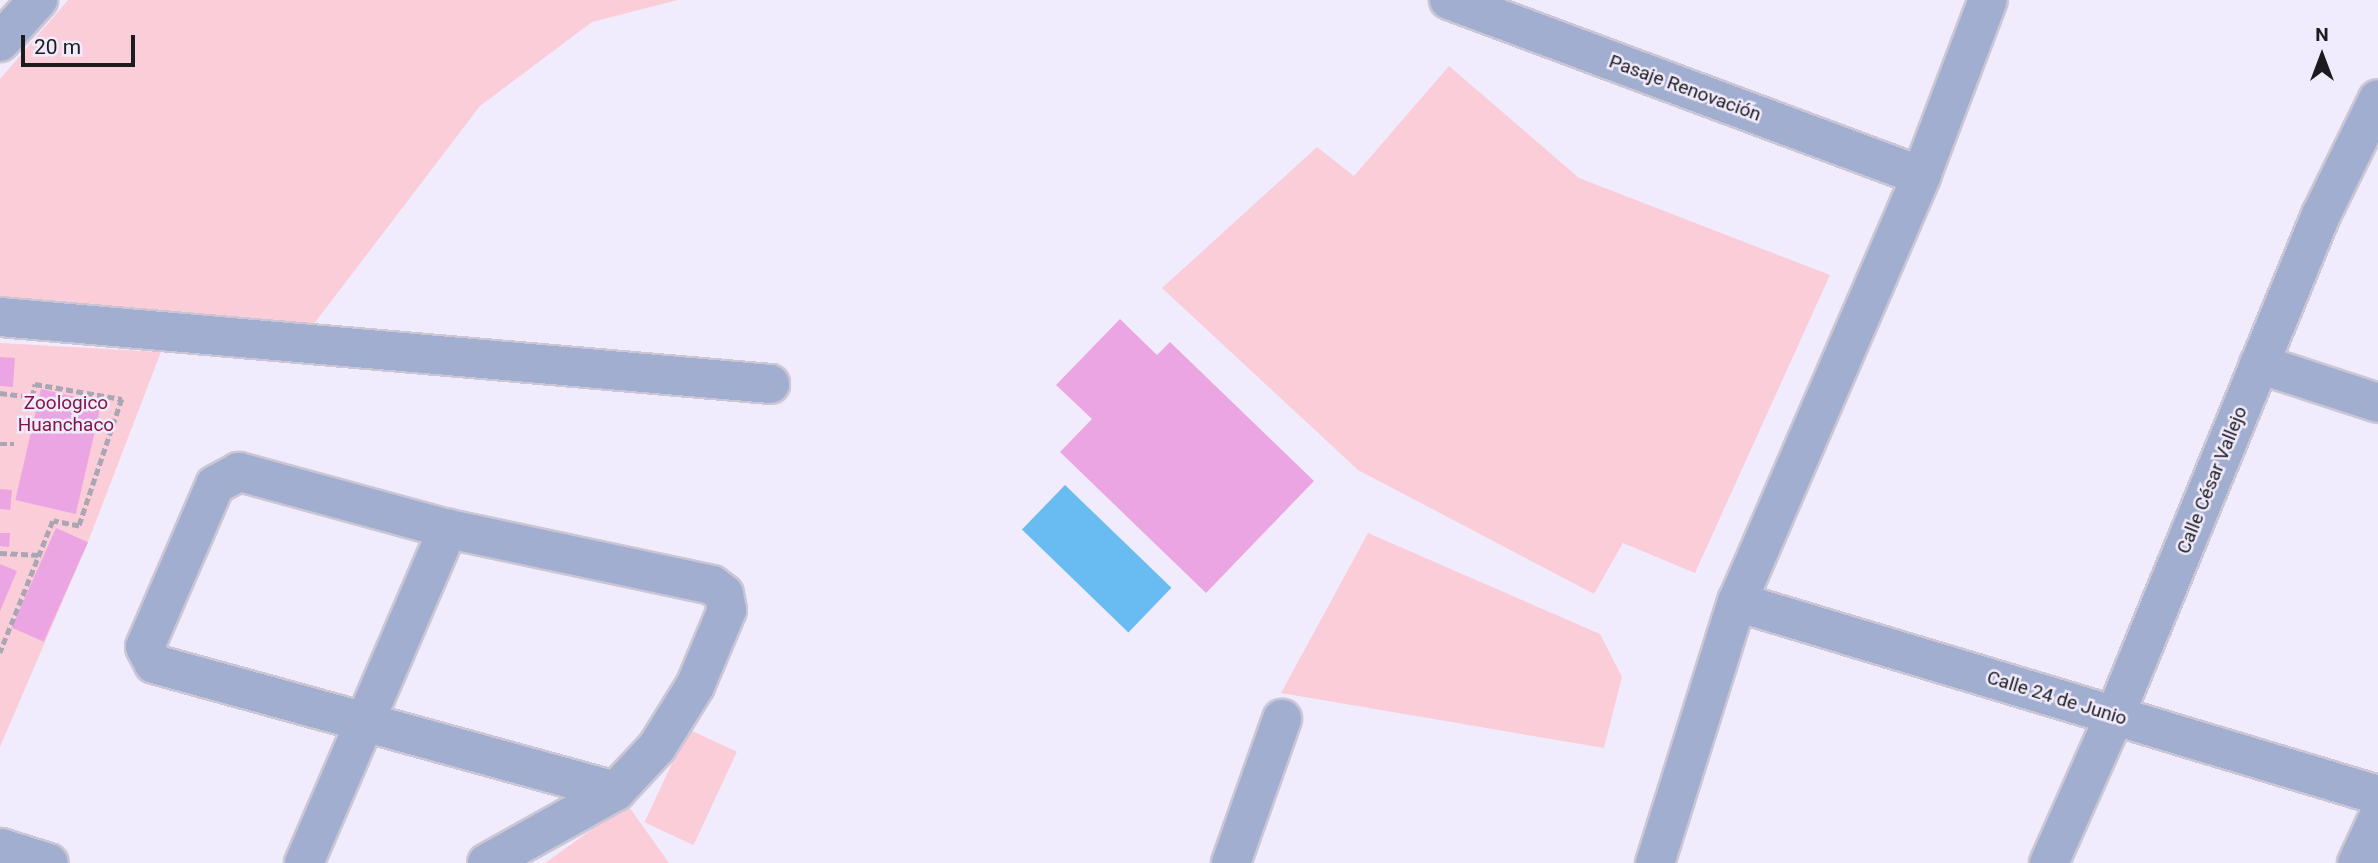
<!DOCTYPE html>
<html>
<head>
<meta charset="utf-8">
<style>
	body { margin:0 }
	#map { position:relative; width:2378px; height:863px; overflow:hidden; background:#f1ecfd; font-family:Roboto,sans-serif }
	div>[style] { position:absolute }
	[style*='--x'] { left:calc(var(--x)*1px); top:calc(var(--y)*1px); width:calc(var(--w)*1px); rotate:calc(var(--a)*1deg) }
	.green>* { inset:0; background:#fbcdd8; transform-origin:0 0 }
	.water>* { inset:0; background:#68bcf2; transform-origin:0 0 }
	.building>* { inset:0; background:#eba5e2; transform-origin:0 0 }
	.path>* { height:4.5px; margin-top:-2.25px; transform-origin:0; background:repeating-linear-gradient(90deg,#aaa6b3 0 7px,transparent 0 10.5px) }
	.roads { filter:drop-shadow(2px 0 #cbc6d5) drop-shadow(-2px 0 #cbc6d5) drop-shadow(0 2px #cbc6d5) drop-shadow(0 -2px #cbc6d5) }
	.minor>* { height:38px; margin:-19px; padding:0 19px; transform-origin:19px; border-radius:19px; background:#a2aed0 }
	.tertiary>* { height:38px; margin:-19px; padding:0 19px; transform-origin:19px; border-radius:19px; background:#a2aed0 }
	span { translate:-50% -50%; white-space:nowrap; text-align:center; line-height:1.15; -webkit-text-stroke:5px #f1ecfd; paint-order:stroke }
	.street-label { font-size:19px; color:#1c1b20 }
	.park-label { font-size:19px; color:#811743 }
	.north { position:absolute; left:2287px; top:21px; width:70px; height:70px; -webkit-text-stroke:5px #f1ecfd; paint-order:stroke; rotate:0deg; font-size:19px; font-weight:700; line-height:28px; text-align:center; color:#1c1b20 }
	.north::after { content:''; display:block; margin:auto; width:24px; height:32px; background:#1c1b20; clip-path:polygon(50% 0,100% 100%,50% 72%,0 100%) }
	.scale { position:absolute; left:21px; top:35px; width:114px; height:32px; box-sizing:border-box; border:4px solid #1c1b20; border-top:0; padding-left:9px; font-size:21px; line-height:24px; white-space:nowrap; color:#1c1b20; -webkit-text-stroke:5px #f1ecfd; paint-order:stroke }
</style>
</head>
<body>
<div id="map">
	<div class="green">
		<div style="clip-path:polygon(68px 0,678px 0,592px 22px,480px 106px,307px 333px,0 311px,0 79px)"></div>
		<div style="clip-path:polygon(1449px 66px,1579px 178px,1830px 275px,1695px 573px,1623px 543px,1594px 594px,1358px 470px,1162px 288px,1317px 147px,1354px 176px)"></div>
		<div style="clip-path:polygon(0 343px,161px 352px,88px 542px,0 747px)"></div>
		<div style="clip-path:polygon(1368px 533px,1600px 634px,1622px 677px,1604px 748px,1281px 693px)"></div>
		<div style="left:688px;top:729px;width:54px;height:103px;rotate:25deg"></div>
		<div style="clip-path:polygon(627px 804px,669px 863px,545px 863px)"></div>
	</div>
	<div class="water">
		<div style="left:1065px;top:485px;width:148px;height:62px;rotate:44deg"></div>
	</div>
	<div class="building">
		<div style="clip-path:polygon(1120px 319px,1157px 355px,1170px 342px,1314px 481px,1206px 593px,1060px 452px,1092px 419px,1056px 385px)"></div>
		<div style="left:0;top:357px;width:15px;height:29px;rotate:4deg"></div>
		<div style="left:41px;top:389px;width:62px;height:114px;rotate:13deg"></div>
		<div style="left:0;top:489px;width:12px;height:20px;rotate:5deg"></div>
		<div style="left:56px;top:528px;width:35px;height:109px;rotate:24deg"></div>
		<div style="clip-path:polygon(0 533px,10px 533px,9px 547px,0 546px)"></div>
		<div style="clip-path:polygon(0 564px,17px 571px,0 611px)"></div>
	</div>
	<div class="path">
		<div style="--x:0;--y:393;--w:32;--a:7"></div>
		<div style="--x:32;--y:397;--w:13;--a:-77"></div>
		<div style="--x:35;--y:384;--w:88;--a:9.8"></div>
		<div style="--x:122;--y:399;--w:134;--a:108.7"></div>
		<div style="--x:79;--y:526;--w:26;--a:-169"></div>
		<div style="--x:53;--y:521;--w:142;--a:111.9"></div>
		<div style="--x:0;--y:444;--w:14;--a:0"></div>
		<div style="--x:0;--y:553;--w:41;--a:2.8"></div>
	</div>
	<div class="roads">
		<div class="minor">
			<div style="--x:1449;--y:0;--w:504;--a:20.45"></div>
			<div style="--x:0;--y:42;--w:57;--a:-47.9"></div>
			<div style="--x:0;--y:317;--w:773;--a:4.97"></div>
			<div style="--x:2259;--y:364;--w:125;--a:18.1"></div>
			<div style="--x:1737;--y:602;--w:669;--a:16.76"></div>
			<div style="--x:1;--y:848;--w:50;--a:17.4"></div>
			<div style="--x:304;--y:863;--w:364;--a:-66.7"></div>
			<div style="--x:487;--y:863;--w:148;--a:-29.2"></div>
			<div style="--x:616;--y:791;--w:60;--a:-47"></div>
			<div style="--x:657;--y:747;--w:72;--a:-58.1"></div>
			<div style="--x:695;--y:686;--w:82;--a:-67.2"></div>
			<div style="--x:727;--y:610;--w:16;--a:-101"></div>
			<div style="--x:724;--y:594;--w:15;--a:-143"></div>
			<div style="--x:712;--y:585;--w:270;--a:-168"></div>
			<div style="--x:448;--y:529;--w:217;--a:-164.7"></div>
			<div style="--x:239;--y:472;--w:27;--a:152"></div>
			<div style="--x:215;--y:485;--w:176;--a:113.4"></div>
			<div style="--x:145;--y:647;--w:19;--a:62"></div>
			<div style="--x:154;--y:664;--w:479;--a:15.4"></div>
			<div style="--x:1231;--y:863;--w:153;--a:-70.5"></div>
			<div style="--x:2049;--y:863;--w:162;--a:-66"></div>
			<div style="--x:2115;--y:715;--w:541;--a:-67.61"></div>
			<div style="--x:2321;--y:215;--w:129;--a:-63.8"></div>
			<div style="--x:2357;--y:863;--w:50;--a:-65"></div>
		</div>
		<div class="tertiary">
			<div style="--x:1655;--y:863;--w:274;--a:-72.6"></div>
			<div style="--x:1737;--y:602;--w:464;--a:-66.6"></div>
			<div style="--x:1921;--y:176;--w:188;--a:-69.2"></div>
		</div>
	</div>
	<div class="street-label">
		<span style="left:1685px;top:88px;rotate:20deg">Pasaje Renovación</span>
		<span style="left:2212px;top:480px;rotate:-68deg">Calle César Vallejo</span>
		<span style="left:2057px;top:698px;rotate:17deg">Calle 24 de Junio</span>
	</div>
	<div class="park-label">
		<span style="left:66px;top:414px">Zoologico<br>Huanchaco</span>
	</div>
	<div class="north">N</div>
	<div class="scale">20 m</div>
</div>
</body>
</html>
